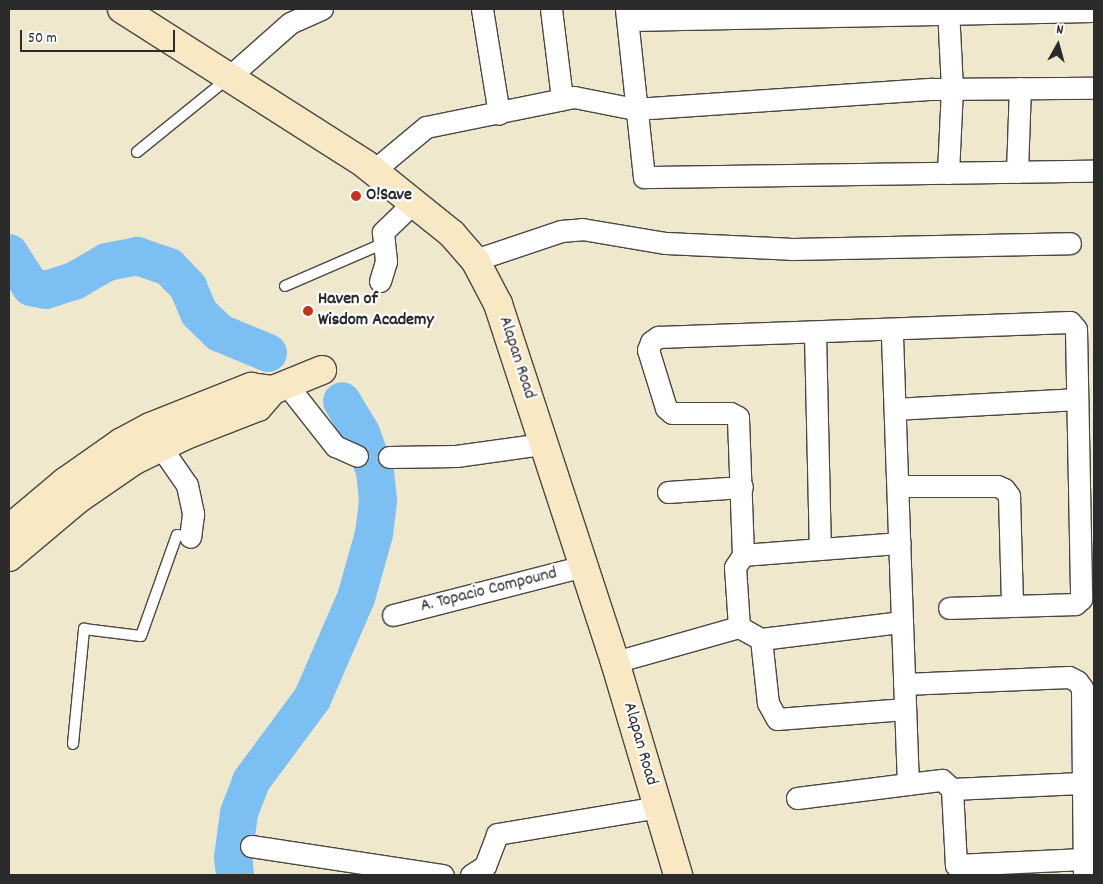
<!DOCTYPE html>
<html>
<head>
<meta charset="utf-8">
<style>
	body { margin:0 }
	#map { position:relative; width:1103px; height:884px; overflow:hidden; background:#efe8cd; font-family:Dekko,sans-serif }
	div>[style] { position:absolute }
	[style*='--x'] { left:calc(var(--x)*1px); top:calc(var(--y)*1px); width:calc(var(--w)*1px); rotate:calc(var(--a)*1deg) }
	.river>* { height:38px; margin:-19px; padding:0 19px; transform-origin:19px; border-radius:19px; background:#7cbff2 }
	.roads { filter:drop-shadow(1px 0 #484743) drop-shadow(-1px 0 #484743) drop-shadow(0 1px #484743) drop-shadow(0 -1px #484743) }
	.lane>* { height:10px; margin:-5px; padding:0 5px; transform-origin:5px; border-radius:5px; background:#fff }
	.street>* { height:21px; margin:-10.5px; padding:0 10.5px; transform-origin:10.5px; border-radius:10.5px; background:#fff }
	.secondary>* { height:28px; margin:-14px; padding:0 14px; transform-origin:14px; border-radius:14px; background:#f8e8c3 }
	.dots>* { width:14px; height:14px; translate:-50% -50%; box-sizing:border-box; border:2px solid #fff; border-radius:50% }
	span { translate:-50% -50%; white-space:nowrap; text-align:center; line-height:1.15; -webkit-text-stroke:4.5px #fff; paint-order:stroke }
	.poi-label { font-size:18px; color:#2b2b2b; font-weight:700 }
	.left { translate:0 -50%; text-align:left }
	.street-label { font-size:18px; color:#2b2b2b }
	.frame { position:absolute; inset:0; border:10px solid #2b2b2b; pointer-events:none }
	.north { position:absolute; left:1033px; top:20px; width:50px; height:50px; -webkit-text-stroke:4px #fff; paint-order:stroke; rotate:7deg; font-size:14px; font-weight:700; line-height:20px; text-align:center; color:#2b2b2b }
	.north::after { content:''; display:block; margin:auto; width:18px; height:22px; background:#2b2b2b; clip-path:polygon(50% 0,100% 100%,50% 72%,0 100%) }
	.scale { position:absolute; left:20px; top:30px; width:155px; height:22px; box-sizing:border-box; border:2px solid #2b2b2b; border-top:0; padding-left:6px; font-size:15px; line-height:18px; white-space:nowrap; color:#2b2b2b; -webkit-text-stroke:4px #fff; paint-order:stroke }
</style>
</head>
<body>
<div id="map">
	<div class="river">
		<div style="--x:9;--y:253;--w:40;--a:57.1"></div>
		<div style="--x:31;--y:287;--w:15;--a:11"></div>
		<div style="--x:46;--y:290;--w:29;--a:-18"></div>
		<div style="--x:74;--y:281;--w:38;--a:-30"></div>
		<div style="--x:107;--y:262;--w:31;--a:-11"></div>
		<div style="--x:137;--y:256;--w:34;--a:19"></div>
		<div style="--x:169;--y:267;--w:28;--a:46"></div>
		<div style="--x:188;--y:287;--w:28;--a:67"></div>
		<div style="--x:199;--y:313;--w:29;--a:44"></div>
		<div style="--x:220;--y:333;--w:52;--a:22.6"></div>
		<div style="--x:235;--y:875;--w:18;--a:-96"></div>
		<div style="--x:233;--y:857;--w:44;--a:-82.2"></div>
		<div style="--x:239;--y:813;--w:34;--a:-69"></div>
		<div style="--x:251;--y:781;--w:102;--a:-53.4"></div>
		<div style="--x:312;--y:699;--w:110;--a:-66.5"></div>
		<div style="--x:356;--y:598;--w:66;--a:-74.3"></div>
		<div style="--x:374;--y:534;--w:34;--a:-83"></div>
		<div style="--x:378;--y:500;--w:29;--a:-96"></div>
		<div style="--x:375;--y:471;--w:40;--a:-110.2"></div>
		<div style="--x:361;--y:433;--w:37;--a:-121"></div>
	</div>
	<div class="roads">
		<div class="lane">
			<div style="--x:137;--y:152;--w:116;--a:-39"></div>
			<div style="--x:285;--y:286;--w:106;--a:-23.4"></div>
			<div style="--x:73;--y:744;--w:116;--a:-84.5"></div>
			<div style="--x:84;--y:629;--w:57;--a:7"></div>
			<div style="--x:141;--y:636;--w:107;--a:-70.4"></div>
			<div style="--x:177;--y:535;--w:13;--a:9"></div>
		</div>
		<div class="street">
			<div style="--x:482;--y:9;--w:106;--a:80.8"></div>
			<div style="--x:551;--y:9;--w:91;--a:83"></div>
			<div style="--x:626;--y:9;--w:169;--a:83.9"></div>
			<div style="--x:644;--y:177;--w:450;--a:-0.8"></div>
			<div style="--x:628;--y:20;--w:466;--a:-1.1"></div>
			<div style="--x:229;--y:77;--w:81;--a:-41.5"></div>
			<div style="--x:290;--y:23;--w:35;--a:-24"></div>
			<div style="--x:373;--y:171;--w:69;--a:-39.7"></div>
			<div style="--x:426;--y:127;--w:151;--a:-11.5"></div>
			<div style="--x:574;--y:97;--w:62;--a:11.1"></div>
			<div style="--x:635;--y:109;--w:298;--a:-3.9"></div>
			<div style="--x:932;--y:89;--w:162;--a:-0.4"></div>
			<div style="--x:1017;--y:172;--w:84;--a:-88"></div>
			<div style="--x:948;--y:173;--w:85;--a:-87.3"></div>
			<div style="--x:952;--y:88;--w:79;--a:-92.9"></div>
			<div style="--x:475;--y:260;--w:91;--a:-18.6"></div>
			<div style="--x:561;--y:231;--w:21;--a:-5"></div>
			<div style="--x:582;--y:229;--w:85;--a:9.5"></div>
			<div style="--x:666;--y:243;--w:126;--a:2.7"></div>
			<div style="--x:792;--y:249;--w:278;--a:-1.2"></div>
			<div style="--x:380;--y:281;--w:21;--a:-73"></div>
			<div style="--x:386;--y:261;--w:29;--a:-96"></div>
			<div style="--x:383;--y:232;--w:42;--a:-44"></div>
			<div style="--x:815;--y:333;--w:216;--a:88.7"></div>
			<div style="--x:287;--y:385;--w:78;--a:51.8"></div>
			<div style="--x:335;--y:446;--w:24;--a:24"></div>
			<div style="--x:895;--y:409;--w:182;--a:-3.1"></div>
			<div style="--x:160;--y:446;--w:47;--a:55.3"></div>
			<div style="--x:187;--y:485;--w:30;--a:78"></div>
			<div style="--x:193;--y:514;--w:23;--a:97"></div>
			<div style="--x:389;--y:457;--w:67;--a:-0.9"></div>
			<div style="--x:456;--y:456;--w:88;--a:-7.9"></div>
			<div style="--x:898;--y:486;--w:99;--a:0"></div>
			<div style="--x:997;--y:486;--w:8;--a:23"></div>
			<div style="--x:1004;--y:489;--w:9;--a:54"></div>
			<div style="--x:1009;--y:496;--w:109;--a:88.4"></div>
			<div style="--x:668;--y:492;--w:74;--a:-3.9"></div>
			<div style="--x:743;--y:555;--w:157;--a:-4.4"></div>
			<div style="--x:393;--y:615;--w:197;--a:-14.4"></div>
			<div style="--x:902;--y:622;--w:162;--a:87.9"></div>
			<div style="--x:908;--y:784;--w:34;--a:-7"></div>
			<div style="--x:942;--y:780;--w:13;--a:42"></div>
			<div style="--x:952;--y:789;--w:129;--a:-2.7"></div>
			<div style="--x:739;--y:627;--w:60;--a:-93.8"></div>
			<div style="--x:735;--y:567;--w:14;--a:-56"></div>
			<div style="--x:743;--y:555;--w:138;--a:-92.1"></div>
			<div style="--x:738;--y:417;--w:9;--a:-153"></div>
			<div style="--x:730;--y:413;--w:58;--a:180"></div>
			<div style="--x:672;--y:413;--w:8;--a:-140"></div>
			<div style="--x:666;--y:408;--w:61;--a:-107.2"></div>
			<div style="--x:648;--y:350;--w:9;--a:-69"></div>
			<div style="--x:651;--y:342;--w:9;--a:-36"></div>
			<div style="--x:658;--y:337;--w:412;--a:-2.1"></div>
			<div style="--x:1070;--y:322;--w:9;--a:49"></div>
			<div style="--x:1076;--y:329;--w:270;--a:88.9"></div>
			<div style="--x:1081;--y:599;--w:8;--a:140"></div>
			<div style="--x:1075;--y:604;--w:126;--a:178.2"></div>
			<div style="--x:761;--y:639;--w:64;--a:83.8"></div>
			<div style="--x:768;--y:703;--w:18;--a:61"></div>
			<div style="--x:777;--y:719;--w:128;--a:-4.5"></div>
			<div style="--x:615;--y:662;--w:129;--a:-15.8"></div>
			<div style="--x:739;--y:627;--w:25;--a:29"></div>
			<div style="--x:761;--y:639;--w:142;--a:-6.9"></div>
			<div style="--x:902;--y:622;--w:292;--a:-92"></div>
			<div style="--x:904;--y:684;--w:165;--a:-2.4"></div>
			<div style="--x:1069;--y:677;--w:9;--a:27"></div>
			<div style="--x:1077;--y:681;--w:9;--a:54"></div>
			<div style="--x:1082;--y:688;--w:187;--a:89.4"></div>
			<div style="--x:952;--y:789;--w:76;--a:87"></div>
			<div style="--x:956;--y:865;--w:127;--a:-2.7"></div>
			<div style="--x:797;--y:798;--w:112;--a:-7.2"></div>
			<div style="--x:251;--y:846;--w:194;--a:8.6"></div>
			<div style="--x:471;--y:875;--w:17;--a:-33"></div>
			<div style="--x:485;--y:866;--w:34;--a:-69"></div>
			<div style="--x:497;--y:834;--w:163;--a:-9.5"></div>
		</div>
		<div class="secondary">
			<div style="--x:122;--y:9;--w:288;--a:32.5"></div>
			<div style="--x:365;--y:164;--w:112;--a:38.8"></div>
			<div style="--x:452;--y:234;--w:35;--a:49"></div>
			<div style="--x:475;--y:260;--w:50;--a:62.4"></div>
			<div style="--x:498;--y:304;--w:377;--a:71.9"></div>
			<div style="--x:615;--y:662;--w:222;--a:73.5"></div>
			<div style="--x:9;--y:529;--w:73;--a:-40"></div>
			<div style="--x:65;--y:482;--w:70;--a:-35.1"></div>
			<div style="--x:122;--y:442;--w:32;--a:-28"></div>
			<div style="--x:150;--y:427;--w:109;--a:-21.6"></div>
			<div style="--x:251;--y:387;--w:22;--a:8"></div>
			<div style="--x:9;--y:557;--w:90;--a:-40"></div>
			<div style="--x:78;--y:499;--w:67;--a:-34.6"></div>
			<div style="--x:133;--y:461;--w:59;--a:-26.1"></div>
			<div style="--x:186;--y:435;--w:77;--a:-21.3"></div>
			<div style="--x:258;--y:407;--w:23;--a:-49"></div>
			<div style="--x:273;--y:390;--w:53;--a:-22.2"></div>
		</div>
	</div>
	<div class="dots">
		<div style="left:356px;top:196px;background:#c8321e"></div>
		<div style="left:308px;top:311px;background:#c8321e"></div>
	</div>
	<div class="poi-label">
		<span class="left" style="left:366px;top:196px">O!Save</span>
		<span class="left" style="left:318px;top:311px">Haven of<br>Wisdom Academy</span>
	</div>
	<div class="street-label">
		<span style="left:516px;top:358px;rotate:72deg">Alapan Road</span>
		<span style="left:489px;top:591px;rotate:-14deg">A. Topacio Compound</span>
		<span style="left:639px;top:744px;rotate:74deg">Alapan Road</span>
	</div>
	<div class="frame"></div>
	<div class="north">N</div>
	<div class="scale">50 m</div>
</div>
</body>
</html>
